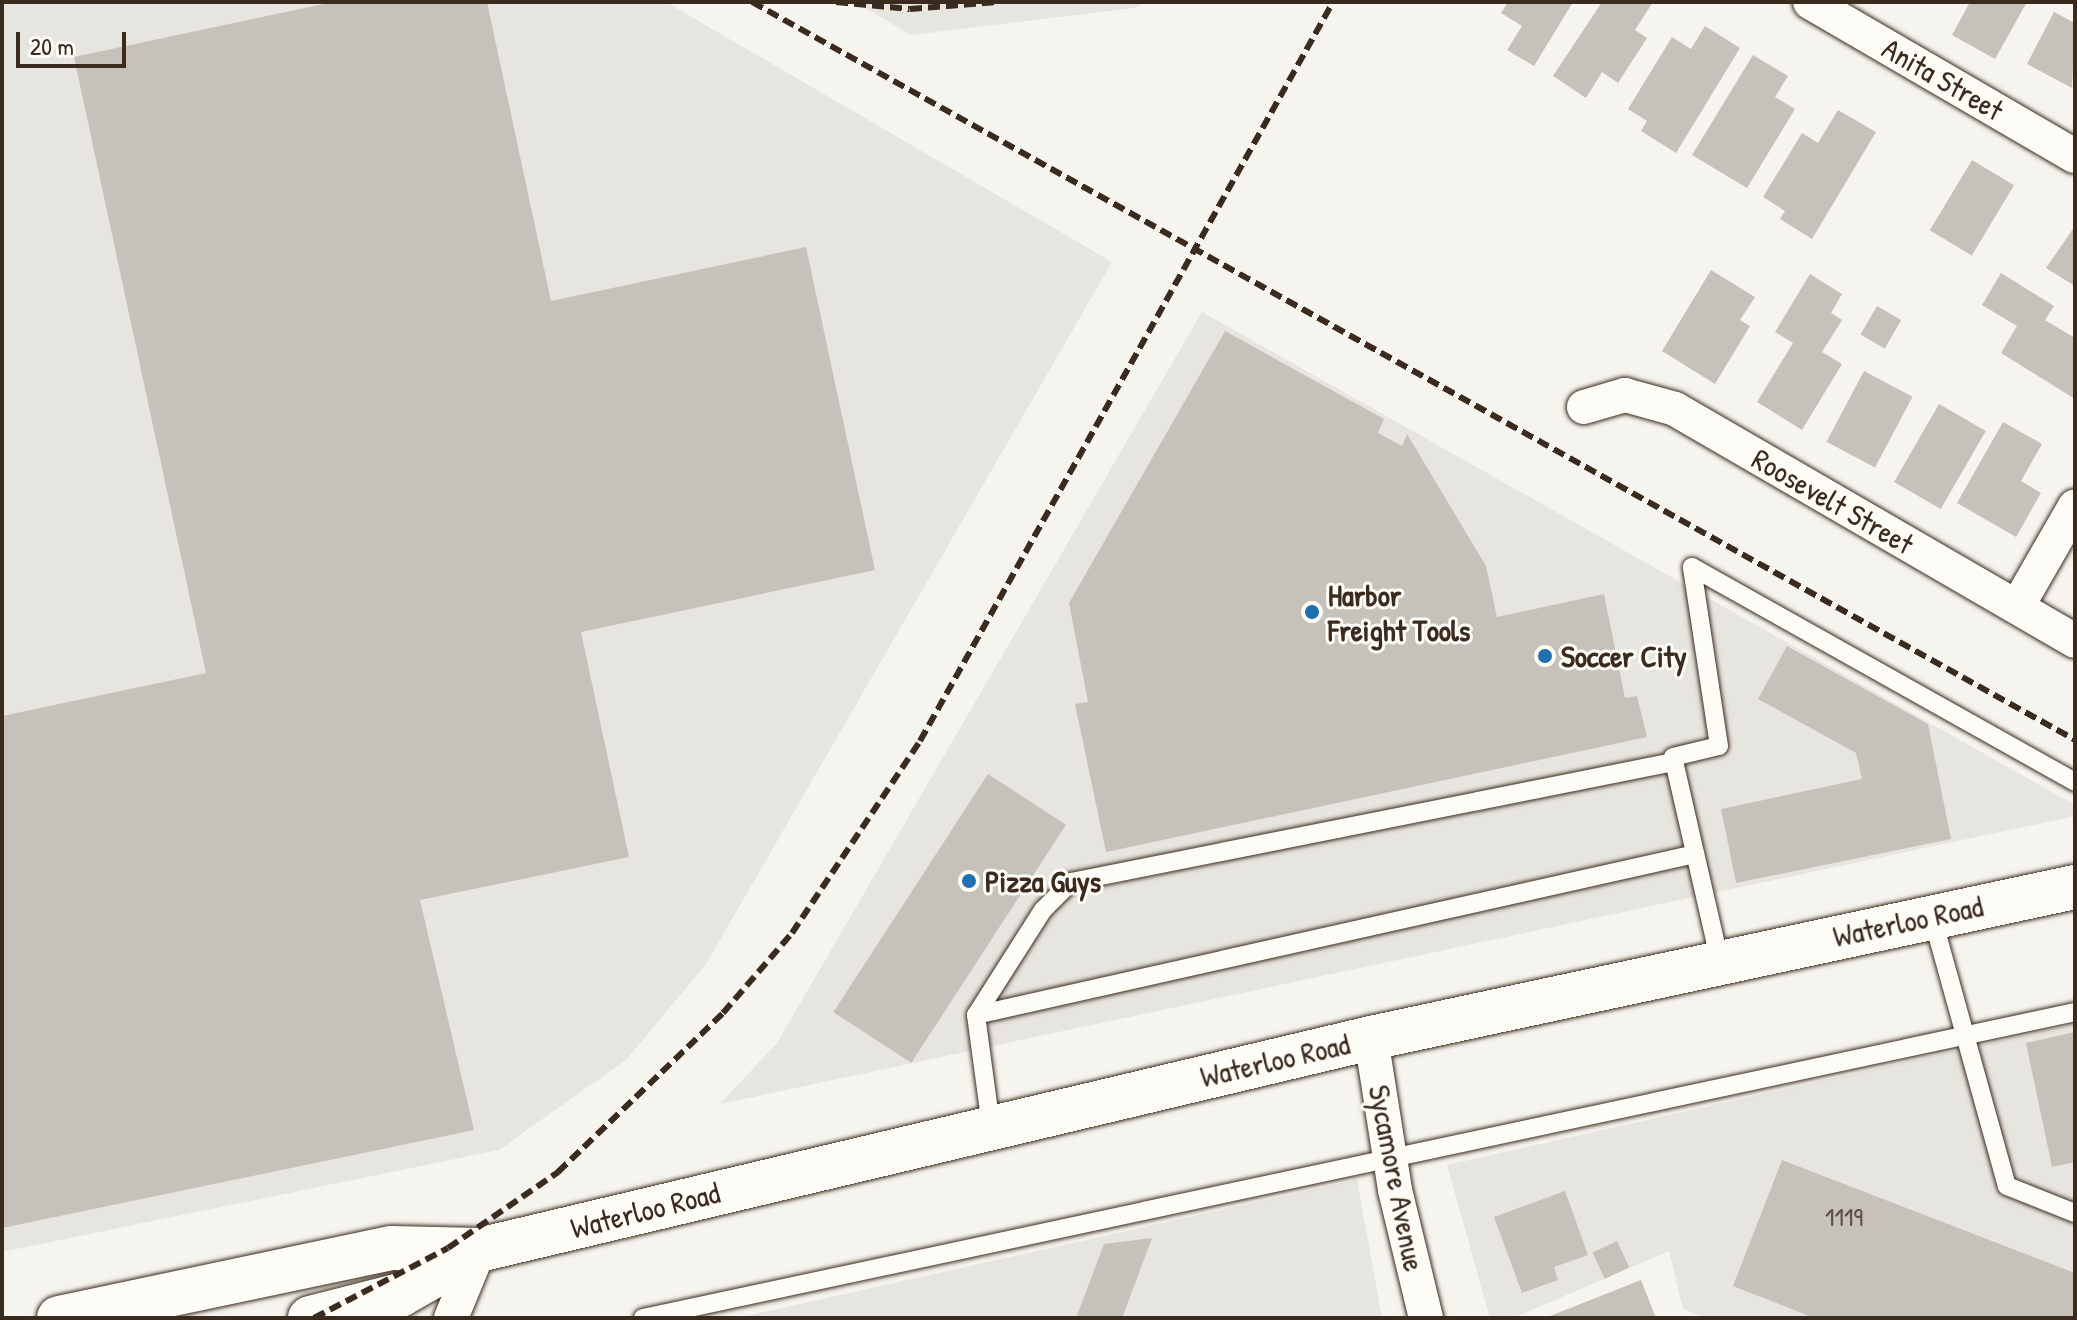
<!DOCTYPE html>
<style>
body{margin:0}
#map{position:relative;width:2077px;height:1320px;overflow:hidden;background:#f5f4ee;font-family:"Patrick Hand",sans-serif}
div>[style]{position:absolute}
.built>*{inset:0;background:#e7e5df}
.building>*{inset:0;background:#c7c1bb;transform-origin:0 0}
.roads{filter:drop-shadow(0 0 2px #3b2a1e) drop-shadow(0 0 2px #3b2a1e)}
.service>*{height:18px;margin:-9px;padding:0 9px;transform-origin:9px;border-radius:9px;background:#fdfcf7}
.minor>*{height:34px;margin:-17px;padding:0 17px;transform-origin:17px;border-radius:17px;background:#fdfcf7}
.secondary>*{height:44px;margin:-22px;padding:0 22px;transform-origin:22px;border-radius:22px;background:#fdfcf7}
.rail>*{height:6px;margin-top:-3px;transform-origin:0;background:repeating-linear-gradient(90deg,#3b2a1e 0 12px,transparent 0 18px)}
.dots>*{width:22px;height:22px;translate:-50% -50%;box-sizing:border-box;border:4px solid #fdfcf7;border-radius:50%}
span{translate:-50% -50%;white-space:nowrap;text-align:center;line-height:1.15;-webkit-text-stroke:6px #fdfcf7;paint-order:stroke}
.number-label{font-size:26px;color:#5e5045}
.number-label span{-webkit-text-stroke-width:0}
.street-label{font-size:30px;color:#3b2a1e}
.poi-label{font-size:30px;color:#3b2a1e;font-weight:700}
.left{translate:0 -50%;text-align:left}
.frame{position:absolute;inset:0;border:4px solid #3b2a1e;pointer-events:none}
.scale{position:absolute;left:16px;top:32px;width:110px;height:36px;box-sizing:border-box;border:4px solid #3b2a1e;border-top:0;padding-left:10px;font-size:24px;line-height:28px;white-space:nowrap;color:#3b2a1e;-webkit-text-stroke:6px #fdfcf7;paint-order:stroke}
</style>
<div id="map">
<div class="built">
<div style="clip-path:polygon(2px 2px,666px 2px,1112px 262px,706px 964px,626px 1060px,499px 1150px,2px 1252px)"></div>
<div style="clip-path:polygon(855px 2px,1145px 2px,1134px 8px,911px 35px)"></div>
<div style="clip-path:polygon(1202px 312px,2075px 805px,2075px 816px,720px 1104px,777px 1043px)"></div>
<div style="clip-path:polygon(2075px 1024px,2075px 1318px,1706px 1318px,1683px 1309px,1669px 1251px,1513px 1318px,1490px 1318px,1447px 1165px)"></div>
<div style="clip-path:polygon(1357px 1180px,1382px 1318px,737px 1318px,1185px 1218px)"></div>
</div>
<div class="building">
<div style="clip-path:polygon(333px 2px,487px 2px,551px 301px,806px 247px,875px 570px,581px 632px,629px 857px,420px 900px,474px 1130px,2px 1228px,2px 716px,206px 673px,74px 57px)"></div>
<div style="clip-path:polygon(1508px 2px,1573px 2px,1534px 66px,1507px 50px,1522px 26px,1501px 13px)"></div>
<div style="clip-path:polygon(1602px 2px,1653px 2px,1635px 30px,1647px 38px,1618px 83px,1602px 72px,1586px 98px,1553px 76px)"></div>
<div style="clip-path:polygon(1970px 2px,2027px 2px,1995px 59px,1952px 35px)"></div>
<div style="clip-path:polygon(2054px 12px,2075px 23px,2072px 88px,2027px 64px)"></div>
<div style="clip-path:polygon(1705px 26px,1740px 48px,1676px 153px,1641px 131px,1647px 121px,1628px 109px,1672px 37px,1691px 49px)"></div>
<div style="clip-path:polygon(1753px 55px,1788px 76px,1775px 97px,1795px 109px,1747px 188px,1692px 155px)"></div>
<div style="clip-path:polygon(1838px 110px,1876px 132px,1812px 239px,1780px 219px,1785px 211px,1763px 197px,1802px 133px,1818px 143px)"></div>
<div style="left:1972px;top:160px;width:49px;height:82px;rotate:31deg"></div>
<div style="clip-path:polygon(2075px 226px,2075px 286px,2046px 268px)"></div>
<div style="clip-path:polygon(1711px 270px,1755px 297px,1740px 320px,1750px 326px,1715px 384px,1662px 351px)"></div>
<div style="clip-path:polygon(2001px 273px,2054px 306px,2045px 320px,2075px 338px,2075px 399px,2001px 353px,2017px 326px,1982px 305px)"></div>
<div style="clip-path:polygon(1810px 274px,1842px 294px,1831px 313px,1842px 320px,1822px 352px,1842px 364px,1802px 430px,1757px 402px,1793px 343px,1775px 332px)"></div>
<div style="left:1877px;top:306px;width:28px;height:33px;rotate:30deg"></div>
<div style="clip-path:polygon(1225px 331px,1384px 419px,1378px 433px,1402px 446px,1407px 434px,1486px 566px,1497px 617px,1604px 594px,1625px 698px,1637px 696px,1647px 737px,1106px 852px,1075px 704px,1088px 702px,1069px 603px)"></div>
<div style="left:1864px;top:371px;width:55px;height:80px;rotate:28deg"></div>
<div style="left:1939px;top:404px;width:54px;height:90px;rotate:30deg"></div>
<div style="clip-path:polygon(2003px 422px,2042px 444px,2021px 481px,2041px 493px,2016px 537px,1957px 503px)"></div>
<div style="clip-path:polygon(1787px 646px,1928px 724px,1951px 839px,1736px 883px,1721px 809px,1862px 779px,1856px 753px,1758px 699px)"></div>
<div style="left:988px;top:774px;width:93px;height:284px;rotate:33deg"></div>
<div style="clip-path:polygon(2075px 1032px,2075px 1162px,2052px 1167px,2026px 1043px)"></div>
<div style="clip-path:polygon(1782px 1160px,2075px 1273px,2075px 1318px,1814px 1318px,1733px 1286px)"></div>
<div style="clip-path:polygon(1565px 1191px,1588px 1255px,1554px 1267px,1558px 1280px,1522px 1293px,1494px 1217px)"></div>
<div style="clip-path:polygon(1152px 1238px,1122px 1318px,1076px 1318px,1104px 1244px)"></div>
<div style="left:1617px;top:1241px;width:29px;height:27px;rotate:65deg"></div>
<div style="clip-path:polygon(1641px 1280px,1656px 1318px,1545px 1318px)"></div>
</div>
<div class="roads">
<div class="service">
<div style="left:1932px;top:916px;width:280px;rotate:74.5deg"></div>
<div style="left:2007px;top:1186px;width:73px;rotate:21.7deg"></div>
<div style="left:1720px;top:962px;width:210px;rotate:-102.9deg"></div>
<div style="left:1673px;top:757px;width:47px;rotate:-13.4deg"></div>
<div style="left:1719px;top:746px;width:181px;rotate:-98.6deg"></div>
<div style="left:1692px;top:567px;width:439px;rotate:29.3deg"></div>
<div style="left:976px;top:1015px;width:125px;rotate:-57.5deg"></div>
<div style="left:1043px;top:910px;width:40px;rotate:-45deg"></div>
<div style="left:1071px;top:882px;width:615px;rotate:-11.26deg"></div>
<div style="left:991px;top:1126px;width:112px;rotate:-97.7deg"></div>
<div style="left:976px;top:1015px;width:737px;rotate:-12.62deg"></div>
<div style="left:643px;top:1318px;width:1464px;rotate:-12.06deg"></div>
</div>
<div class="minor">
<div style="left:1810px;top:2px;width:306px;rotate:30.2deg"></div>
<div style="left:1584px;top:407px;width:43px;rotate:-16.3deg"></div>
<div style="left:1625px;top:395px;width:52px;rotate:15.6deg"></div>
<div style="left:1675px;top:409px;width:462px;rotate:30.1deg"></div>
<div style="left:2017px;top:607px;width:116px;rotate:-60.1deg"></div>
<div style="left:1371px;top:1038px;width:154px;rotate:81deg"></div>
<div style="left:1395px;top:1190px;width:132px;rotate:76.4deg"></div>
<div style="left:451px;top:1318px;width:74px;rotate:-67.6deg"></div>
</div>
<div class="secondary">
<div style="left:59px;top:1318px;width:340px;rotate:-11.9deg"></div>
<div style="left:392px;top:1248px;width:87px;rotate:1.3deg"></div>
<div style="left:310px;top:1318px;width:93px;rotate:-14.3deg"></div>
<div style="left:400px;top:1295px;width:91px;rotate:-29.7deg"></div>
<div style="left:479px;top:1250px;width:917px;rotate:-13.37deg"></div>
<div style="left:1371px;top:1038px;width:720px;rotate:-12.11deg"></div>
</div>
</div>
<div class="rail">
<div style="left:752px;top:2px;width:1515px;rotate:29.15deg"></div>
<div style="left:836px;top:2px;width:74px;rotate:5.4deg"></div>
<div style="left:910px;top:9px;width:87px;rotate:-4.6deg"></div>
<div style="left:314px;top:1318px;width:151px;rotate:-27.6deg"></div>
<div style="left:448px;top:1248px;width:134px;rotate:-34.6deg"></div>
<div style="left:558px;top:1172px;width:229px;rotate:-43.9deg"></div>
<div style="left:723px;top:1013px;width:106px;rotate:-49.2deg"></div>
<div style="left:792px;top:933px;width:231px;rotate:-56.3deg"></div>
<div style="left:920px;top:741px;width:847px;rotate:-60.8deg"></div>
</div>
<div class="dots">
<div style="left:1312px;top:612px;background:#1f6fb2"></div>
<div style="left:1545px;top:656px;background:#1f6fb2"></div>
<div style="left:969px;top:881px;background:#1f6fb2"></div>
</div>
<div class="number-label">
<span style="left:1844px;top:1217px">1119</span>
</div>
<div class="street-label">
<span style="left:1943px;top:79px;rotate:30deg">Anita Street</span>
<span style="left:1833px;top:501px;rotate:30deg">Roosevelt Street</span>
<span style="left:1908px;top:921px;rotate:-12deg">Waterloo Road</span>
<span style="left:1275px;top:1060px;rotate:-13deg">Waterloo Road</span>
<span style="left:1397px;top:1178px;rotate:79deg">Sycamore Avenue</span>
<span style="left:645px;top:1210px;rotate:-14deg">Waterloo Road</span>
</div>
<div class="poi-label">
<span class="left" style="left:1328px;top:612px">Harbor<br>Freight Tools</span>
<span class="left" style="left:1561px;top:656px">Soccer City</span>
<span class="left" style="left:985px;top:881px">Pizza Guys</span>
</div>
<div class="frame"></div>
<div class="scale">20 m</div>
</div>
